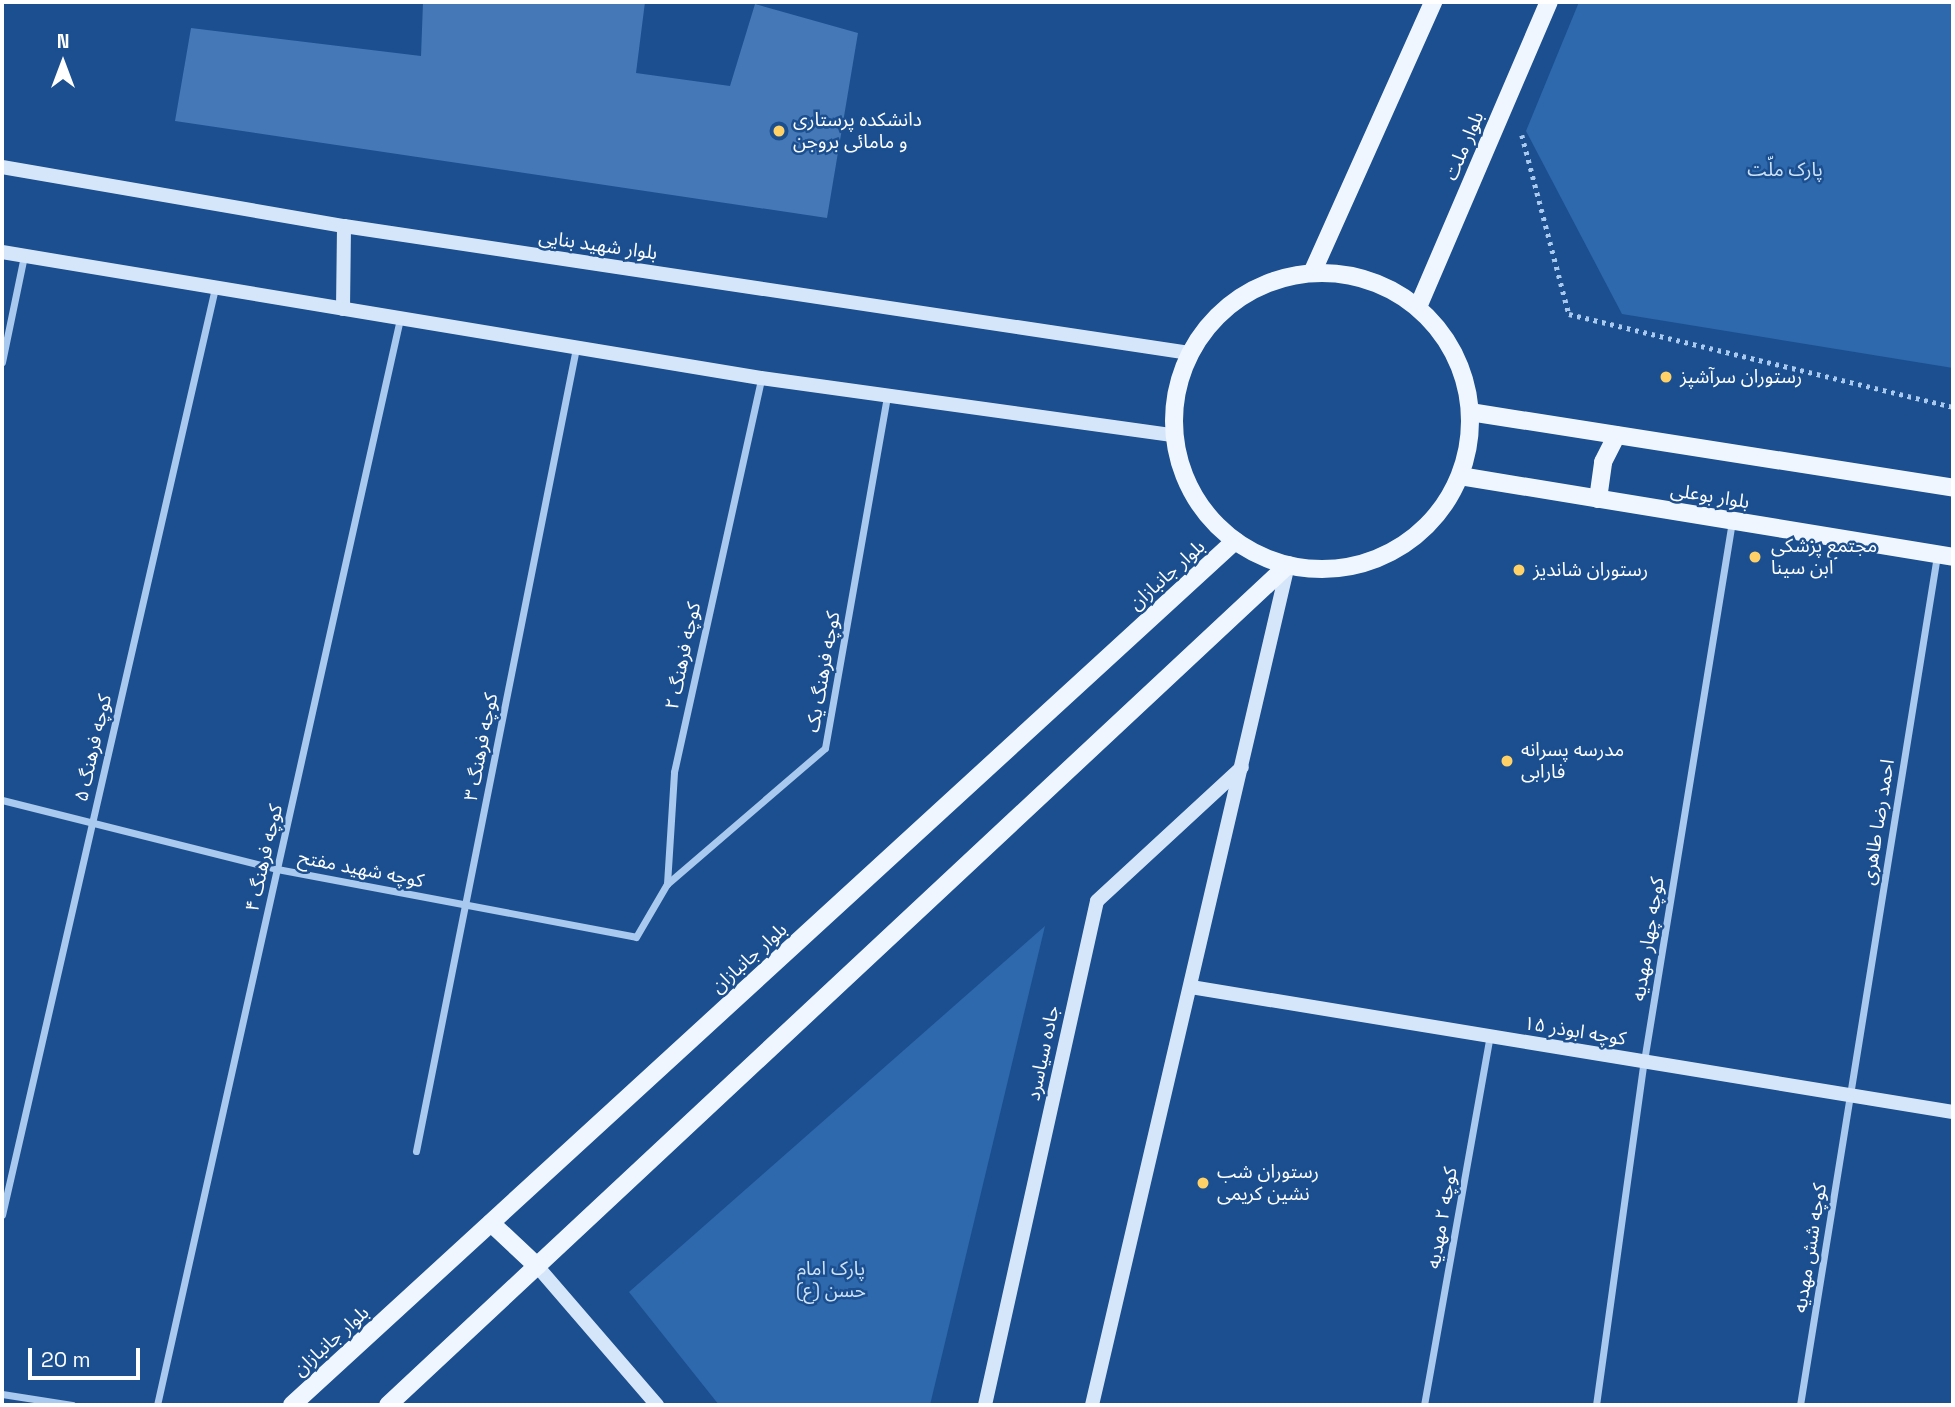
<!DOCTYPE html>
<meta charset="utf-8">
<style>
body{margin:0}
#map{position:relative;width:1955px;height:1407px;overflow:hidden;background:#1b4f8f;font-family:"Space Grotesk","Noto Sans Arabic",sans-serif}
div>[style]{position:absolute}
.green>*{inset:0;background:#2e69ad}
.building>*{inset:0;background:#4478b7}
.path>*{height:4.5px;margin-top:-2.25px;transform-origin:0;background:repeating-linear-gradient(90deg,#a9c9ee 0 3.5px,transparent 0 8.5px)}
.street>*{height:7px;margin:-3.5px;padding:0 3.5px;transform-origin:3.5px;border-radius:3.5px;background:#a9c9ee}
.secondary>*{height:14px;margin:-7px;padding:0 7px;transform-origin:7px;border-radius:7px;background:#d6e6fa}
.primary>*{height:18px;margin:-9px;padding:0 9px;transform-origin:9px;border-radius:9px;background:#f0f6ff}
.primary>.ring{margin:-9px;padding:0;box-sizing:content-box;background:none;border:18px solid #f0f6ff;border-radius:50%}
.dots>*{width:19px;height:19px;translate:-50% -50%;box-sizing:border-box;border:4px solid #1b4f8f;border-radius:50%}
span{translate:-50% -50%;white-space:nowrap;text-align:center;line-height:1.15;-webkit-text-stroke:5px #1b4f8f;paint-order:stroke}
.poi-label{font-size:19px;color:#fff}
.left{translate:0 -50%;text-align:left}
.street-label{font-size:19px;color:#fff}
.park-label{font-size:19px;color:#cfe3fa}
.frame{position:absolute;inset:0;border:4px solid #fff;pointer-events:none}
.north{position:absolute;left:28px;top:28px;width:70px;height:70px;-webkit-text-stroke:5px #1b4f8f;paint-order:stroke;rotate:0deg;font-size:19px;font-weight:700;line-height:28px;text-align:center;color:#fff}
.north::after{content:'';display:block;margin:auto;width:24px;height:32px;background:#fff;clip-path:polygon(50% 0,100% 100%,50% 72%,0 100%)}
.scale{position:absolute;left:28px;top:1348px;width:112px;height:32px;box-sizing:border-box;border:4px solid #fff;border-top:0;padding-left:9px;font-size:21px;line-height:24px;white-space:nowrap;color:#fff;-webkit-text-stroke:5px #1b4f8f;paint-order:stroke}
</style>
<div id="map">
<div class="green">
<div style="clip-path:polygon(1579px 2px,1953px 2px,1953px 368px,1622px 314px,1526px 131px)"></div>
<div style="clip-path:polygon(1045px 926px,930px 1405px,719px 1405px,629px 1292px)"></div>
</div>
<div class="building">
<div style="clip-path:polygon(423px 2px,645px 2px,636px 73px,730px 86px,755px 4px,858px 33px,827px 218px,175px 121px,191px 28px,421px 56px)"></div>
</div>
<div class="path">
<div style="left:1522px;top:135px;width:185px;rotate:75.3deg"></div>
<div style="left:1569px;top:314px;width:395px;rotate:13.6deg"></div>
</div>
<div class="street">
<div style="left:2px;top:362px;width:108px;rotate:-78.3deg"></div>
<div style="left:2px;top:800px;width:284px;rotate:14.1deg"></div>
<div style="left:277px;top:869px;width:365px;rotate:10.7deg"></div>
<div style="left:636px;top:937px;width:61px;rotate:-59.7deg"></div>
<div style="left:667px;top:884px;width:112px;rotate:-86.4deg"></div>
<div style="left:674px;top:772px;width:403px;rotate:-77.5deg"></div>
<div style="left:667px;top:884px;width:208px;rotate:-40.7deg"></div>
<div style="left:825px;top:748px;width:357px;rotate:-80deg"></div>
<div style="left:416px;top:1151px;width:819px;rotate:-78.73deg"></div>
<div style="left:2px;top:1215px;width:951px;rotate:-77.06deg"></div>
<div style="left:2px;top:1394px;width:71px;rotate:8.9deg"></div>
<div style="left:157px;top:1405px;width:1113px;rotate:-77.39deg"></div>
<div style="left:1424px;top:1405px;width:375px;rotate:-79.9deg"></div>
<div style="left:1596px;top:1405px;width:347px;rotate:-82.1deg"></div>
<div style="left:1644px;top:1061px;width:547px;rotate:-80.74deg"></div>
<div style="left:1800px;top:1405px;width:861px;rotate:-80.84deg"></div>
</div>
<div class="secondary">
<div style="left:2px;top:167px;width:347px;rotate:9.8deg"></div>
<div style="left:344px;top:226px;width:855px;rotate:8.54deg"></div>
<div style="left:2px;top:252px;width:769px;rotate:9.43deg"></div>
<div style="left:761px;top:378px;width:417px;rotate:7.9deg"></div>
<div style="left:343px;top:309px;width:83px;rotate:-89.3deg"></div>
<div style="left:1191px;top:987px;width:772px;rotate:9.32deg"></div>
<div style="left:537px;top:1266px;width:184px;rotate:49.2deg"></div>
<div style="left:985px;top:1405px;width:516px;rotate:-77.47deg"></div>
<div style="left:1097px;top:901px;width:197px;rotate:-42.7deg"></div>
<div style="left:1092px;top:1405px;width:863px;rotate:-76.87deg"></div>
</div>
<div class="primary">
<div style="left:1312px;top:273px;width:297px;rotate:-65.9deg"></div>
<div class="ring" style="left:1174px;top:273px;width:278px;height:278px"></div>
<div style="left:1418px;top:307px;width:332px;rotate:-66.8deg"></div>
<div style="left:1470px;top:412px;width:489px;rotate:8.9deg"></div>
<div style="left:1460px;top:476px;width:500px;rotate:9.3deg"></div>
<div style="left:1598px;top:499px;width:37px;rotate:-82deg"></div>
<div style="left:1603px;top:462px;width:30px;rotate:-63deg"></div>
<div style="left:491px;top:1223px;width:63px;rotate:43.1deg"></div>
<div style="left:292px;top:1405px;width:1279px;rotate:-42.5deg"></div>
<div style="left:388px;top:1405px;width:1231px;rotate:-43.03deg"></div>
</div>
<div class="dots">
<div style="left:779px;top:131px;background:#ffd166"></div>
<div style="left:1666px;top:377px;background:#ffd166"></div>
<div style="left:1755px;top:557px;background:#ffd166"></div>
<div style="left:1519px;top:570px;background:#ffd166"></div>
<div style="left:1507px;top:761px;background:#ffd166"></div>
<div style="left:1203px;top:1183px;background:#ffd166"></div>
</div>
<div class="poi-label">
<span class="left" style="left:793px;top:131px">دانشکده پرستاری<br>و مامائی بروجن</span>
<span class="left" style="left:1680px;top:377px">رستوران سرآشپز</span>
<span class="left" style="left:1771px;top:557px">مجتمع پزشکی<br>ابن سینا</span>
<span class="left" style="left:1533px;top:570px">رستوران شاندیز</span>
<span class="left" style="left:1521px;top:761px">مدرسه پسرانه<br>فارابی</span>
<span class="left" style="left:1217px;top:1183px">رستوران شب<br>نشین کریمی</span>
</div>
<div class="street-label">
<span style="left:1464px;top:146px;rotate:-67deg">بلوار ملت</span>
<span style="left:598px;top:245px;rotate:8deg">بلوار شهید بنایی</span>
<span style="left:1710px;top:496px;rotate:9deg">بلوار بوعلی</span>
<span style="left:1167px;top:575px;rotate:-42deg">بلوار جانبازان</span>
<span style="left:683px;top:656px;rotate:-78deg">کوچه فرهنگ ۲</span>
<span style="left:823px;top:672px;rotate:-80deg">کوچه فرهنگ یک</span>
<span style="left:481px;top:747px;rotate:-79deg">کوچه فرهنگ ۳</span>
<span style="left:93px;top:748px;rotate:-77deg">کوچه فرهنگ ۵</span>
<span style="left:1878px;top:822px;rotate:-81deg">احمد رضا طاهری</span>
<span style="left:264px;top:858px;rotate:-77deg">کوچه فرهنگ ۴</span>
<span style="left:361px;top:869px;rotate:11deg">کوچه شهید مفتح</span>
<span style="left:1648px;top:939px;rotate:-81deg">کوچه چهار مهدیه</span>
<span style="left:749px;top:958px;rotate:-42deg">بلوار جانبازان</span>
<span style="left:1575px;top:1031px;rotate:9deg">کوچه ابوذر ۱۵</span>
<span style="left:1043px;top:1053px;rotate:-78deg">جاده سیاسرد</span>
<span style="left:1442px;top:1218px;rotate:-80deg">کوچه ۲ مهدیه</span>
<span style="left:1810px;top:1248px;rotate:-81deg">کوچه شش مهدیه</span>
<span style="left:331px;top:1341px;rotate:-42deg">بلوار جانبازان</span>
</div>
<div class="park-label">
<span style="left:1785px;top:170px">پارک ملّت</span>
<span style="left:831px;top:1280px">پارک امام<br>حسن (ع)</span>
</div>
<div class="frame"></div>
<div class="north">N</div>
<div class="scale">20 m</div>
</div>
